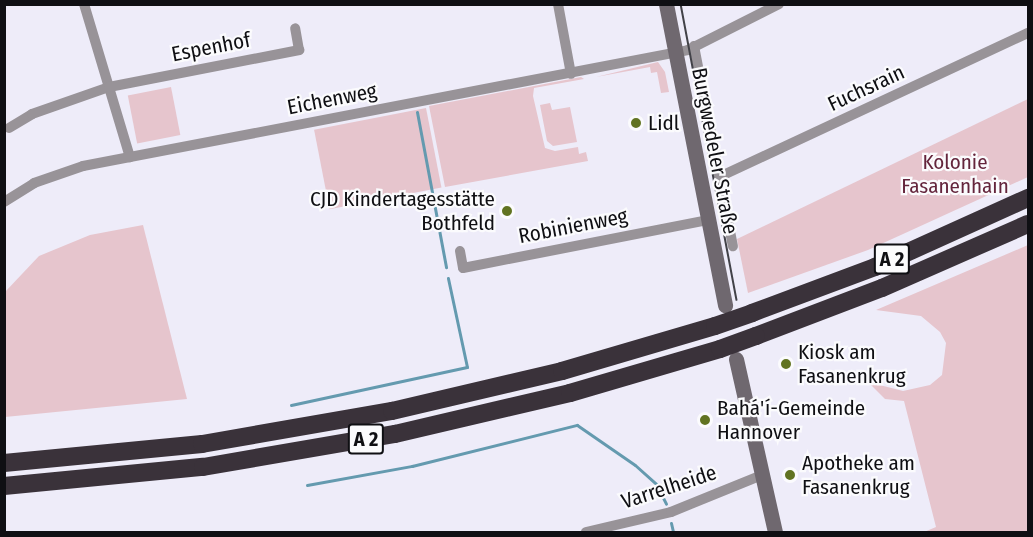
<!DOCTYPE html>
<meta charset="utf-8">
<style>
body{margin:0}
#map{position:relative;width:1033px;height:537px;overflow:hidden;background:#eeecf9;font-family:"Fira Sans Condensed",sans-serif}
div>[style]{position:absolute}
.green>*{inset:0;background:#e6c5cd;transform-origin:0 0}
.stream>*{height:3px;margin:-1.5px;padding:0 1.5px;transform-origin:1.5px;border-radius:1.5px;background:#649aaf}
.street>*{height:10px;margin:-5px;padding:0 5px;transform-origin:5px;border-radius:5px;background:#989398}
.secondary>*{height:15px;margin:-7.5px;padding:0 7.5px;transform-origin:7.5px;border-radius:7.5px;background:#6f686f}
.highway>*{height:18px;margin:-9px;padding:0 9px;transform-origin:9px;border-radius:9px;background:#3a323a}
.tram>*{height:1.5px;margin:-0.75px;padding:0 0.75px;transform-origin:0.75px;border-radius:0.75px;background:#424248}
.highway-bridge>*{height:18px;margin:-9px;padding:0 9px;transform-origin:9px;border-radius:9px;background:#3a323a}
.dots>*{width:16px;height:16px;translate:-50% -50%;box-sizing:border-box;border:3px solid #fbfbfd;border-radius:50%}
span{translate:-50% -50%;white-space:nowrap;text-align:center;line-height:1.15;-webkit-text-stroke:4.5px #fbfbfd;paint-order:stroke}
.shield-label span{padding:2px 4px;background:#fbfbfd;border:2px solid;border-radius:4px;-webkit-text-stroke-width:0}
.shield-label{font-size:20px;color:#0f0f13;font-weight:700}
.street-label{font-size:21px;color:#0f0f13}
.poi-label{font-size:21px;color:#0f0f13}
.left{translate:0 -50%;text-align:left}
.right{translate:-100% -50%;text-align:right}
.park-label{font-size:21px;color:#64253c}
.frame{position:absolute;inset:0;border:6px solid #0f0f13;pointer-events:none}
</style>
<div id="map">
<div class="green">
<div style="clip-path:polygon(658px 62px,665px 72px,669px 92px,661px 93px,657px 72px,651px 73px,650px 67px,596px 77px)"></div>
<div style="clip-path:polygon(581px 77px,584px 79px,534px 88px,533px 96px,545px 148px,555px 151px,578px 147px,579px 154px,586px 152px,588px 161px,445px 187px,429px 106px)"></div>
<div style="left:171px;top:87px;width:49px;height:44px;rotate:79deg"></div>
<div style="clip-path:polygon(1028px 99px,1028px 177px,868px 250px,748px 293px,737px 239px)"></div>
<div style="clip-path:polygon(550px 103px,552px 110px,570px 107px,577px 142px,553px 146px,547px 141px,540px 105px)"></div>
<div style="left:426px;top:108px;width:81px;height:114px;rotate:79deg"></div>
<div style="clip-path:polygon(143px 225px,187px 399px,5px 417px,5px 292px,39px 256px,90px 235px)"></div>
<div style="clip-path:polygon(1028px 245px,1028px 532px,924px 532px,936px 527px,904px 401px,885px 399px,868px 382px,903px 391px,930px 385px,942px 375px,946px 343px,940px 332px,921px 316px,876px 310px)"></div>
</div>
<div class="stream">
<div style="left:417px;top:112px;width:158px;rotate:79.4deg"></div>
<div style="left:291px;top:405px;width:180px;rotate:-12.2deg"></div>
<div style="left:467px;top:367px;width:91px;rotate:-102.1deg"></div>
<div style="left:307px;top:485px;width:107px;rotate:-10.3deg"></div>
<div style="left:412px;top:466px;width:170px;rotate:-14deg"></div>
<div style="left:577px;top:425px;width:70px;rotate:34.6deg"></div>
<div style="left:635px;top:465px;width:28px;rotate:42deg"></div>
<div style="left:656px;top:484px;width:22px;rotate:63deg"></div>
<div style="left:671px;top:523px;width:9px;rotate:77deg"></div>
</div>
<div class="street">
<div style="left:84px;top:4px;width:160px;rotate:73.3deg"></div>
<div style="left:558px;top:4px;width:71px;rotate:79.5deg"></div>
<div style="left:694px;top:46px;width:204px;rotate:79deg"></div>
<div style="left:9px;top:128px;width:27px;rotate:-31deg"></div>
<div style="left:32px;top:114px;width:82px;rotate:-19.3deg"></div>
<div style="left:109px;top:87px;width:194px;rotate:-11deg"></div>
<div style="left:299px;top:50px;width:22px;rotate:-100deg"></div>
<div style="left:719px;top:177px;width:341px;rotate:-25deg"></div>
<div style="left:4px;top:202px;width:36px;rotate:-32deg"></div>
<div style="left:34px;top:183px;width:52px;rotate:-19.1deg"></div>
<div style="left:83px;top:166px;width:616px;rotate:-10.85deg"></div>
<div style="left:688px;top:50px;width:102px;rotate:-26.8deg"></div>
<div style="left:460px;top:251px;width:17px;rotate:80deg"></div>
<div style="left:463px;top:268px;width:249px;rotate:-11.1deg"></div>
<div style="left:586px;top:532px;width:87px;rotate:-13.2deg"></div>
<div style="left:671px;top:512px;width:98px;rotate:-22.1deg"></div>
</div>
<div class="secondary">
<div style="left:666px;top:4px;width:307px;rotate:78.9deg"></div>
<div style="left:736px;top:359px;width:177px;rotate:77.3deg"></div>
</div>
<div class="highway">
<div style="left:752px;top:313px;width:131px;rotate:-20.5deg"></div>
<div style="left:875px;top:267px;width:168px;rotate:-24.3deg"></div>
<div style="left:756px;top:336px;width:135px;rotate:-20.9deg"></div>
<div style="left:882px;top:288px;width:159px;rotate:-23.7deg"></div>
<div style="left:4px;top:463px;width:199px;rotate:-5.5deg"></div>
<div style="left:202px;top:444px;width:193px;rotate:-9.9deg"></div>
<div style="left:392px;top:411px;width:175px;rotate:-13.2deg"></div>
<div style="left:562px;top:371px;width:159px;rotate:-16.4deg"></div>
<div style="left:4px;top:486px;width:200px;rotate:-5.5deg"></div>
<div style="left:203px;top:467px;width:195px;rotate:-9.8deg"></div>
<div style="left:395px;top:434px;width:180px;rotate:-13.2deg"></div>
<div style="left:570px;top:393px;width:156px;rotate:-16.3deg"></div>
</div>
<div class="tram">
<div style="left:681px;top:4px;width:301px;rotate:79.3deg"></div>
</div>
<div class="highway-bridge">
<div style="left:715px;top:326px;width:39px;rotate:-19deg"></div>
<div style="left:720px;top:349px;width:38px;rotate:-20deg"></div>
</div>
<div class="dots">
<div style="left:636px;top:123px;background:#617321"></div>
<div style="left:507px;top:211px;background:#617321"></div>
<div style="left:786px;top:364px;background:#617321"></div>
<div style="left:705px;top:420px;background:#617321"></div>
<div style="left:790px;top:475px;background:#617321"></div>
</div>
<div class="shield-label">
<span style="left:892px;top:259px">A 2</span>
<span style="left:366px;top:439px">A 2</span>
</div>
<div class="street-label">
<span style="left:211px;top:47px;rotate:-11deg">Espenhof</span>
<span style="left:866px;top:88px;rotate:-25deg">Fuchsrain</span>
<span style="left:332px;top:99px;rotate:-11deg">Eichenweg</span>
<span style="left:715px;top:151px;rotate:79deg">Burgwedeler Straße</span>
<span style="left:573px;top:226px;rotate:-11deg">Robinienweg</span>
<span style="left:669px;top:487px;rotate:-18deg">Varrelheide</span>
</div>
<div class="poi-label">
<span class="left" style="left:648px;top:123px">Lidl</span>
<span class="right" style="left:495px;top:211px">CJD Kindertagesstätte<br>Bothfeld</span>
<span class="left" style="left:798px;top:364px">Kiosk am<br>Fasanenkrug</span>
<span class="left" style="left:717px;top:420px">Bahá'í-Gemeinde<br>Hannover</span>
<span class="left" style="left:802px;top:475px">Apotheke am<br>Fasanenkrug</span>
</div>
<div class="park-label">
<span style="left:955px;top:174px">Kolonie<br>Fasanenhain</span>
</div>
<div class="frame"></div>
</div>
